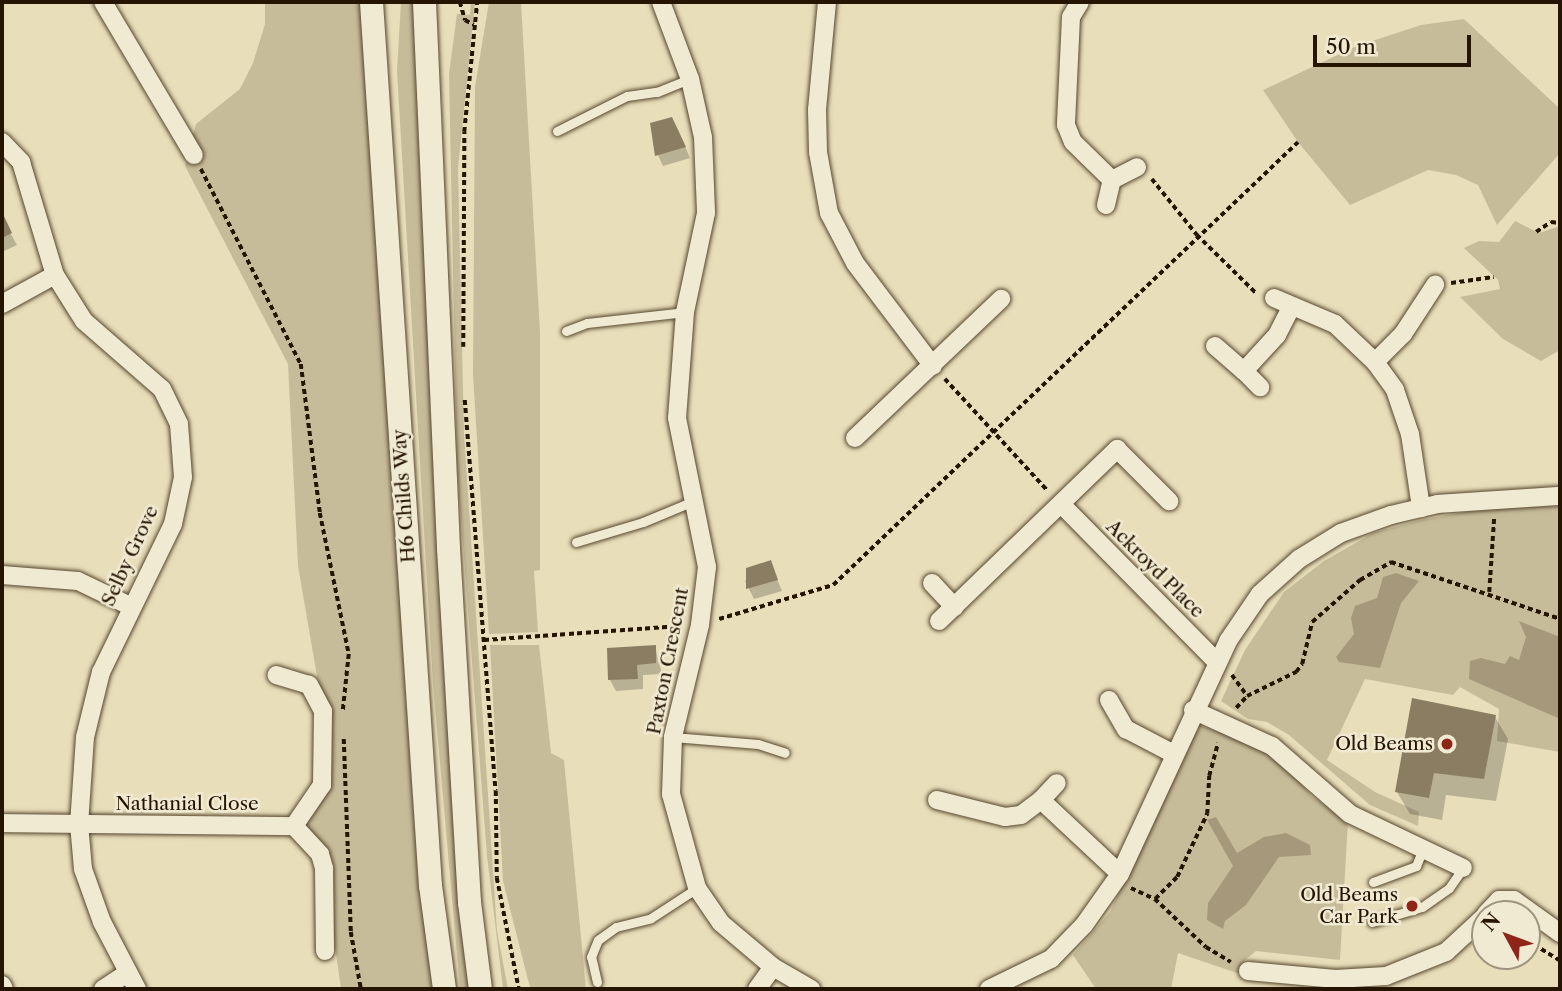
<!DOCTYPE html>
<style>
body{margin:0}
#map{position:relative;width:1562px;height:991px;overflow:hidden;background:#e8deba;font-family:"Libre Caslon Text",serif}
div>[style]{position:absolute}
.green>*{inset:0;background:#c7bc9a}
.water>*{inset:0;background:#a6997b}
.shadow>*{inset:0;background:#0003}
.building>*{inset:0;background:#8a7d61}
.path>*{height:3.5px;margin-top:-1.75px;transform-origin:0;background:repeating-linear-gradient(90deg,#251400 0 5px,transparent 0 8.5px)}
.roads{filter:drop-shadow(0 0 2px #56462e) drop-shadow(0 0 2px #56462e)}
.service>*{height:9px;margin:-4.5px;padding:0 4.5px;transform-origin:4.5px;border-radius:4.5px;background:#f0ead2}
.minor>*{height:18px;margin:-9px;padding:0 9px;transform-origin:9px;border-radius:9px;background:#f0ead2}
.tertiary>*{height:23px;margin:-11.5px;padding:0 11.5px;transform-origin:11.5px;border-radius:11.5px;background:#f0ead2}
.dots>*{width:19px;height:19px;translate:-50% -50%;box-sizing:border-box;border:4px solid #f0ead2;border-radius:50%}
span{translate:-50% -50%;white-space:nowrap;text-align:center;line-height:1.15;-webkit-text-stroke:5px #f0ead2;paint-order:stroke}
.street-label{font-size:19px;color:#251400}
.poi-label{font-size:19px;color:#251400}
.right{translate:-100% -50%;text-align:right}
.frame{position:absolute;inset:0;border:4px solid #251400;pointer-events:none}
.north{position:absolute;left:1471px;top:900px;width:70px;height:70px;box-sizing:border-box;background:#f0ead2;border:2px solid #9f947e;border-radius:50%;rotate:311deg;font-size:19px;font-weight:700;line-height:28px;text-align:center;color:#251400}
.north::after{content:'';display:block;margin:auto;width:24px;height:32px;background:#8f2418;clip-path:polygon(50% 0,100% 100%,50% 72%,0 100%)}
.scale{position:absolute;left:1313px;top:35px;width:158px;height:32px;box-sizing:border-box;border:4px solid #251400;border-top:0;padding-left:9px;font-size:21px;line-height:24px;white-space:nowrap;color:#251400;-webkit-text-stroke:5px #f0ead2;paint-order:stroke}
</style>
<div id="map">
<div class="green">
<div style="clip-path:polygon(265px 2px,371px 2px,440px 989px,341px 989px,324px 868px,294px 826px,322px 785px,323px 711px,298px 566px,288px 364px,185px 166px,196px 124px,240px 89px,253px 63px,265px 24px)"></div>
<div style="clip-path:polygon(401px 2px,421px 2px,430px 398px,441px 616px,472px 989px,460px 989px,433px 684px,397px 71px)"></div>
<div style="clip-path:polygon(471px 2px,475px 2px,458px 168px,464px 433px,497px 931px,508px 989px,503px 989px,487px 856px,457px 466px,449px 74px,457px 14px,470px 15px)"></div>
<div style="clip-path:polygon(489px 2px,521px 2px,540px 332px,540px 570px,534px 571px,538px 632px,489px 634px,473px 374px,475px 87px)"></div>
<div style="clip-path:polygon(1464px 19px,1560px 109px,1560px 153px,1497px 225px,1478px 185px,1456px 175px,1428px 170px,1350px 205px,1298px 142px,1263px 90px,1357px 46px,1421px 25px)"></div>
<div style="clip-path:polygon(1515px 221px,1539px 233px,1560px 226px,1560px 350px,1541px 361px,1503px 339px,1460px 297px,1500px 289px,1498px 280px,1464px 248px,1479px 241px,1499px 242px)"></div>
<div style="clip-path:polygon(1560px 506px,1560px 752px,1497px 741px,1499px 709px,1460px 687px,1453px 695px,1365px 679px,1327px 760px,1375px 792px,1419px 812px,1418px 826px,1370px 805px,1289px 735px,1267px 722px,1248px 719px,1221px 701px,1245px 650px,1284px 592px,1324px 561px,1373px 533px,1421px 520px,1482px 509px)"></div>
<div style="clip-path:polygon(490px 645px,539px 645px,551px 753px,564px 760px,586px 989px,531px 989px,528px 980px,503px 881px)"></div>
<div style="clip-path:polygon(1198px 725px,1258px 745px,1288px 767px,1311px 796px,1348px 821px,1340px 960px,1256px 951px,1244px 961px,1243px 975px,1178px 953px,1171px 989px,1096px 989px,1073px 955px,1110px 912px)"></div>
</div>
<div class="water">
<div style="clip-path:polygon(1396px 573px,1419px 581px,1401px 603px,1380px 668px,1339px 662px,1336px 657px,1354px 634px,1351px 618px,1355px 606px,1377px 598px,1383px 577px)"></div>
<div style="clip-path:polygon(1519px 621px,1560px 637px,1560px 719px,1469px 679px,1470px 661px,1481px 658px,1505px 664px,1510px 656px,1519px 660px,1526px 637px)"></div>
<div style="clip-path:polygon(1216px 817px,1237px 853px,1264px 837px,1286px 833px,1310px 845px,1311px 855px,1279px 857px,1246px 905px,1225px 921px,1223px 929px,1207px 920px,1208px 903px,1233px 866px,1207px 820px)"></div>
</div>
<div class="shadow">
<div style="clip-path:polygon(678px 130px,690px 158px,663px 166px,653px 144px)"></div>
<div style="clip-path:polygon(2px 218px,17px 245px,2px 252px)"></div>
<div style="clip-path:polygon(770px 562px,782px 591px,754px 599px,745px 581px)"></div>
<div style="clip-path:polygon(655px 647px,662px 674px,643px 675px,643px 689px,616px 691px,610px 680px)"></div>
<div style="clip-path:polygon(1495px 717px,1508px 739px,1496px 801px,1446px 795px,1442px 820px,1410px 814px,1397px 792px)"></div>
</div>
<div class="building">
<div style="clip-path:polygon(672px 117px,686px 147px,655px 156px,650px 123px)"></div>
<div style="clip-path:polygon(2px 212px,12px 233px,2px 238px)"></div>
<div style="clip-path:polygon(771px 560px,778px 580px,746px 589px,746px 568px)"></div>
<div style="clip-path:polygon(656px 645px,656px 663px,637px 665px,638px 679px,608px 680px,607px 648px)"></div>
<div style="clip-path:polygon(1412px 698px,1496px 715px,1484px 779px,1434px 773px,1429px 798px,1395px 792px)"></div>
</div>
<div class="path">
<div style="left:460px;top:2px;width:19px;rotate:74deg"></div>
<div style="left:465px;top:20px;width:10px;rotate:29deg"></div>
<div style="left:201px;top:169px;width:219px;rotate:62.9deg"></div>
<div style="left:301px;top:364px;width:150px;rotate:82.7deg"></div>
<div style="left:320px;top:513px;width:144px;rotate:78.4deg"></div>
<div style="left:349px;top:654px;width:57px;rotate:96deg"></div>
<div style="left:1152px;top:179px;width:72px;rotate:51.2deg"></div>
<div style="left:1197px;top:235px;width:84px;rotate:44.5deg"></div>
<div style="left:1536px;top:232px;width:18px;rotate:-34deg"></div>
<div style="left:1551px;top:222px;width:9px;rotate:6deg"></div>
<div style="left:1451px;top:283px;width:43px;rotate:-7.9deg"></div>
<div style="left:463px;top:347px;width:215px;rotate:-89.7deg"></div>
<div style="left:464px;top:132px;width:131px;rotate:-84.3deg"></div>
<div style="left:945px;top:379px;width:151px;rotate:47.4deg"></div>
<div style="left:465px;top:400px;width:392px;rotate:85.5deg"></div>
<div style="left:496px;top:791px;width:87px;rotate:89.3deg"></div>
<div style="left:497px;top:878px;width:113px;rotate:78.8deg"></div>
<div style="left:1489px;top:592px;width:75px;rotate:-86.2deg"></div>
<div style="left:719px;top:619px;width:119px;rotate:-16.6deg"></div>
<div style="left:833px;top:585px;width:642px;rotate:-43.61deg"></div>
<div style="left:484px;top:640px;width:197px;rotate:-4.1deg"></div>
<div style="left:1232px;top:675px;width:26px;rotate:54deg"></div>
<div style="left:1236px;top:708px;width:16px;rotate:-47deg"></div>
<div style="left:1247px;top:696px;width:55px;rotate:-26.1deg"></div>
<div style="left:1296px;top:672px;width:10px;rotate:-53deg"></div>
<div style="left:1302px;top:664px;width:43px;rotate:-76.6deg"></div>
<div style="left:1312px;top:622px;width:64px;rotate:-41.2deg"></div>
<div style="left:1360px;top:580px;width:36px;rotate:-30deg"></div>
<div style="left:1391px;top:562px;width:178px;rotate:18.6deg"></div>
<div style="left:344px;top:739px;width:193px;rotate:87.9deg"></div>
<div style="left:351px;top:932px;width:58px;rotate:80deg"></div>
<div style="left:1131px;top:888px;width:26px;rotate:25deg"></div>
<div style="left:1155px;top:899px;width:31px;rotate:-45deg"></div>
<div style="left:1177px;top:877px;width:70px;rotate:-64.5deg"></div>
<div style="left:1207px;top:814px;width:38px;rotate:-87deg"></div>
<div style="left:1209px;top:776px;width:34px;rotate:-75deg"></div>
<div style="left:1155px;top:899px;width:70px;rotate:43.3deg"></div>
<div style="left:1206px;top:947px;width:29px;rotate:31deg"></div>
<div style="left:1527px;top:940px;width:39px;rotate:32deg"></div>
</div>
<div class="roads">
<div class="service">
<div style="left:557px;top:131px;width:78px;rotate:-26.6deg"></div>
<div style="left:627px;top:96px;width:30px;rotate:-8deg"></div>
<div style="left:657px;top:92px;width:35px;rotate:-22deg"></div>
<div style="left:566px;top:331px;width:22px;rotate:-21deg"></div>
<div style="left:587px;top:323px;width:99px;rotate:-6.4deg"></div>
<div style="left:576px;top:542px;width:70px;rotate:-16.6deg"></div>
<div style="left:643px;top:522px;width:57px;rotate:-22.5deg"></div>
<div style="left:673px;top:737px;width:85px;rotate:4.7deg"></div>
<div style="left:758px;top:744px;width:28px;rotate:18deg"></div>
<div style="left:1373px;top:882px;width:46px;rotate:-20.4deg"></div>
<div style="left:1416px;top:866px;width:18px;rotate:-68deg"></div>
<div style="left:1372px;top:922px;width:52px;rotate:-16.7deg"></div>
<div style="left:1422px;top:907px;width:33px;rotate:-35deg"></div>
<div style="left:1449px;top:888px;width:24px;rotate:-55deg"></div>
<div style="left:597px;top:982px;width:26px;rotate:-103deg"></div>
<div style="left:591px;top:957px;width:18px;rotate:-68deg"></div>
<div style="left:598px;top:940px;width:22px;rotate:-36deg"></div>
<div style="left:616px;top:927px;width:36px;rotate:-14deg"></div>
<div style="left:651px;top:918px;width:55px;rotate:-33.1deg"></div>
</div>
<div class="minor">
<div style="left:103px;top:2px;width:178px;rotate:59.3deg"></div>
<div style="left:661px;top:2px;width:82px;rotate:69.4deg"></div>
<div style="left:690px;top:79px;width:59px;rotate:77.4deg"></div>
<div style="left:703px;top:137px;width:76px;rotate:87.7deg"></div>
<div style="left:706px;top:213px;width:101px;rotate:102deg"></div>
<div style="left:685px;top:312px;width:106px;rotate:94.3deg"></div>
<div style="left:677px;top:418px;width:152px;rotate:78.6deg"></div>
<div style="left:707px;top:567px;width:58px;rotate:96.9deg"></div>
<div style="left:700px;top:625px;width:115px;rotate:103.6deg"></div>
<div style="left:673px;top:737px;width:57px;rotate:92deg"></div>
<div style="left:671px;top:794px;width:98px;rotate:74.5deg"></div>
<div style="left:697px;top:888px;width:42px;rotate:55.6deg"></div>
<div style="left:721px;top:923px;width:68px;rotate:40.2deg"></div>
<div style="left:773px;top:967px;width:44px;rotate:30.1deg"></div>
<div style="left:827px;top:2px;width:108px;rotate:95.3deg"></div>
<div style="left:817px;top:110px;width:42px;rotate:88.6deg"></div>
<div style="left:818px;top:152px;width:62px;rotate:79.8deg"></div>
<div style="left:829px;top:213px;width:56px;rotate:62.5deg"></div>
<div style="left:855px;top:263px;width:129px;rotate:52.9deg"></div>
<div style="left:1080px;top:2px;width:17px;rotate:121deg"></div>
<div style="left:1071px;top:17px;width:108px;rotate:92.7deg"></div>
<div style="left:1066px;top:125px;width:18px;rotate:68deg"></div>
<div style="left:1073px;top:142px;width:54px;rotate:44.3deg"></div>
<div style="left:1112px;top:180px;width:28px;rotate:-27deg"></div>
<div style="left:2px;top:142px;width:28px;rotate:46deg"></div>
<div style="left:21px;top:162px;width:118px;rotate:73.3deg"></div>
<div style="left:55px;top:275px;width:54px;rotate:57.8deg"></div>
<div style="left:84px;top:321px;width:103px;rotate:41.1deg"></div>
<div style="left:162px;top:389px;width:39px;rotate:64deg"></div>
<div style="left:179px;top:424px;width:53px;rotate:85.7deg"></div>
<div style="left:183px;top:477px;width:48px;rotate:102deg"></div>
<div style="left:173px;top:524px;width:165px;rotate:115.9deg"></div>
<div style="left:101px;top:672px;width:67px;rotate:103.8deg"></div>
<div style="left:85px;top:737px;width:87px;rotate:93.9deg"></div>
<div style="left:79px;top:824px;width:45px;rotate:84.9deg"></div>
<div style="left:83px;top:869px;width:56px;rotate:70.3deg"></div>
<div style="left:102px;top:922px;width:76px;rotate:62.4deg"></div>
<div style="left:1106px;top:205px;width:26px;rotate:-77deg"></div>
<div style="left:1274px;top:298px;width:66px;rotate:23.1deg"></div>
<div style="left:1335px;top:324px;width:55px;rotate:43.5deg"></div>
<div style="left:1375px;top:362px;width:34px;rotate:54deg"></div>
<div style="left:1395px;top:390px;width:46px;rotate:71.2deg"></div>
<div style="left:1410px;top:434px;width:75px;rotate:81.5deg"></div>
<div style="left:2px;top:304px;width:60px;rotate:-28.7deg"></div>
<div style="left:1215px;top:346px;width:38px;rotate:41deg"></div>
<div style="left:1244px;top:371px;width:49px;rotate:-47.5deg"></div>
<div style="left:1277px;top:335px;width:31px;rotate:-63deg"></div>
<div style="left:1375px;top:362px;width:40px;rotate:-45deg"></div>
<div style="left:1403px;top:334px;width:59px;rotate:-56.9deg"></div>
<div style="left:1244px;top:371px;width:23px;rotate:45deg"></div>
<div style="left:855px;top:438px;width:202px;rotate:-43.6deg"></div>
<div style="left:1063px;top:506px;width:219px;rotate:45.4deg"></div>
<div style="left:2px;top:575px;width:76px;rotate:4.5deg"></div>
<div style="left:78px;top:581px;width:58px;rotate:25.7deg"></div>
<div style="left:932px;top:583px;width:33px;rotate:47deg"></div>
<div style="left:939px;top:621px;width:248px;rotate:-44deg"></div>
<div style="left:1117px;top:449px;width:74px;rotate:45deg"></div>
<div style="left:1109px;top:700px;width:34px;rotate:60deg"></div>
<div style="left:1126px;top:729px;width:54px;rotate:27.5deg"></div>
<div style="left:1193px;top:710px;width:87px;rotate:24.5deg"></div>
<div style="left:1272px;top:746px;width:103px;rotate:41.1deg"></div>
<div style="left:1350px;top:814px;width:125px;rotate:25.5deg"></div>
<div style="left:937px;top:800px;width:70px;rotate:14deg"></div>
<div style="left:1005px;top:817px;width:16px;rotate:-7deg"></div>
<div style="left:1021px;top:815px;width:25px;rotate:-37deg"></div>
<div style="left:1041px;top:800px;width:108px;rotate:43.1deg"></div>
<div style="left:1041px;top:800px;width:23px;rotate:-47deg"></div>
<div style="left:2px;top:823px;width:292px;rotate:0.6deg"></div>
<div style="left:294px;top:826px;width:50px;rotate:-55.7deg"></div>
<div style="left:322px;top:785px;width:74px;rotate:-89.2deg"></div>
<div style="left:323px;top:711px;width:30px;rotate:-118deg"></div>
<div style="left:309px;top:685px;width:34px;rotate:-163deg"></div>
<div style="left:294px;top:826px;width:38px;rotate:47deg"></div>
<div style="left:320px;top:854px;width:15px;rotate:74deg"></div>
<div style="left:324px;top:868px;width:83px;rotate:89.3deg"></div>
<div style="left:1486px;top:914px;width:19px;rotate:-47deg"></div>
<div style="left:1499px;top:900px;width:15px"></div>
<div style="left:1514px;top:900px;width:57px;rotate:35.7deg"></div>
<div style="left:1248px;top:971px;width:88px;rotate:5.2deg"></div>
<div style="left:1336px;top:979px;width:50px;rotate:-3.4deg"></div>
<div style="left:1386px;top:976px;width:65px;rotate:-21.8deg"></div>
<div style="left:1446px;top:952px;width:53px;rotate:-42.7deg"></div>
<div style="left:2px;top:985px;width:4px;rotate:63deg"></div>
<div style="left:103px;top:989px;width:30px;rotate:-33deg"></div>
<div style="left:757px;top:989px;width:27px;rotate:-54deg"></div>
<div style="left:989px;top:989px;width:69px;rotate:-25.8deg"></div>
<div style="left:1051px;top:959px;width:47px;rotate:-45.9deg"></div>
<div style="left:1084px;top:925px;width:62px;rotate:-54.8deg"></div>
<div style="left:1120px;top:874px;width:257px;rotate:-65.1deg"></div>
<div style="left:1228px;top:641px;width:57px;rotate:-55.8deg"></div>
<div style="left:1260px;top:594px;width:52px;rotate:-41.9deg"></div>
<div style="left:1299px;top:559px;width:49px;rotate:-31.8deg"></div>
<div style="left:1341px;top:533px;width:53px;rotate:-19.8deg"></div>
<div style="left:1391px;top:515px;width:48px;rotate:-13.2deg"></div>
<div style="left:1438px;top:504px;width:122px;rotate:-3.8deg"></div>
</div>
<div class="tertiary">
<div style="left:371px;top:2px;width:885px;rotate:86.18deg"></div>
<div style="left:430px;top:885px;width:105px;rotate:82.3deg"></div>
<div style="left:424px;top:2px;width:547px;rotate:87.48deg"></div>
<div style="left:448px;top:548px;width:355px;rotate:86.6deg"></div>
<div style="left:469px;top:902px;width:88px;rotate:82.8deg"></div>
</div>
</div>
<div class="dots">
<div style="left:1447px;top:744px;background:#8f2418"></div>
<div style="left:1412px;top:906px;background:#8f2418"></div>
</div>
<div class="street-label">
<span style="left:404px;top:496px;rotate:-94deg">H6 Childs Way</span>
<span style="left:130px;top:556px;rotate:-65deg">Selby Grove</span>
<span style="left:1155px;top:569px;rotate:45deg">Ackroyd Place</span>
<span style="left:668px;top:661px;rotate:-79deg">Paxton Crescent</span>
<span style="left:187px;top:804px">Nathanial Close</span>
</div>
<div class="poi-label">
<span class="right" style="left:1433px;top:744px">Old Beams</span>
<span class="right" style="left:1398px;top:906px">Old Beams<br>Car Park</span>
</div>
<div class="frame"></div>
<div class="north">N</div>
<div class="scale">50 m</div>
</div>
